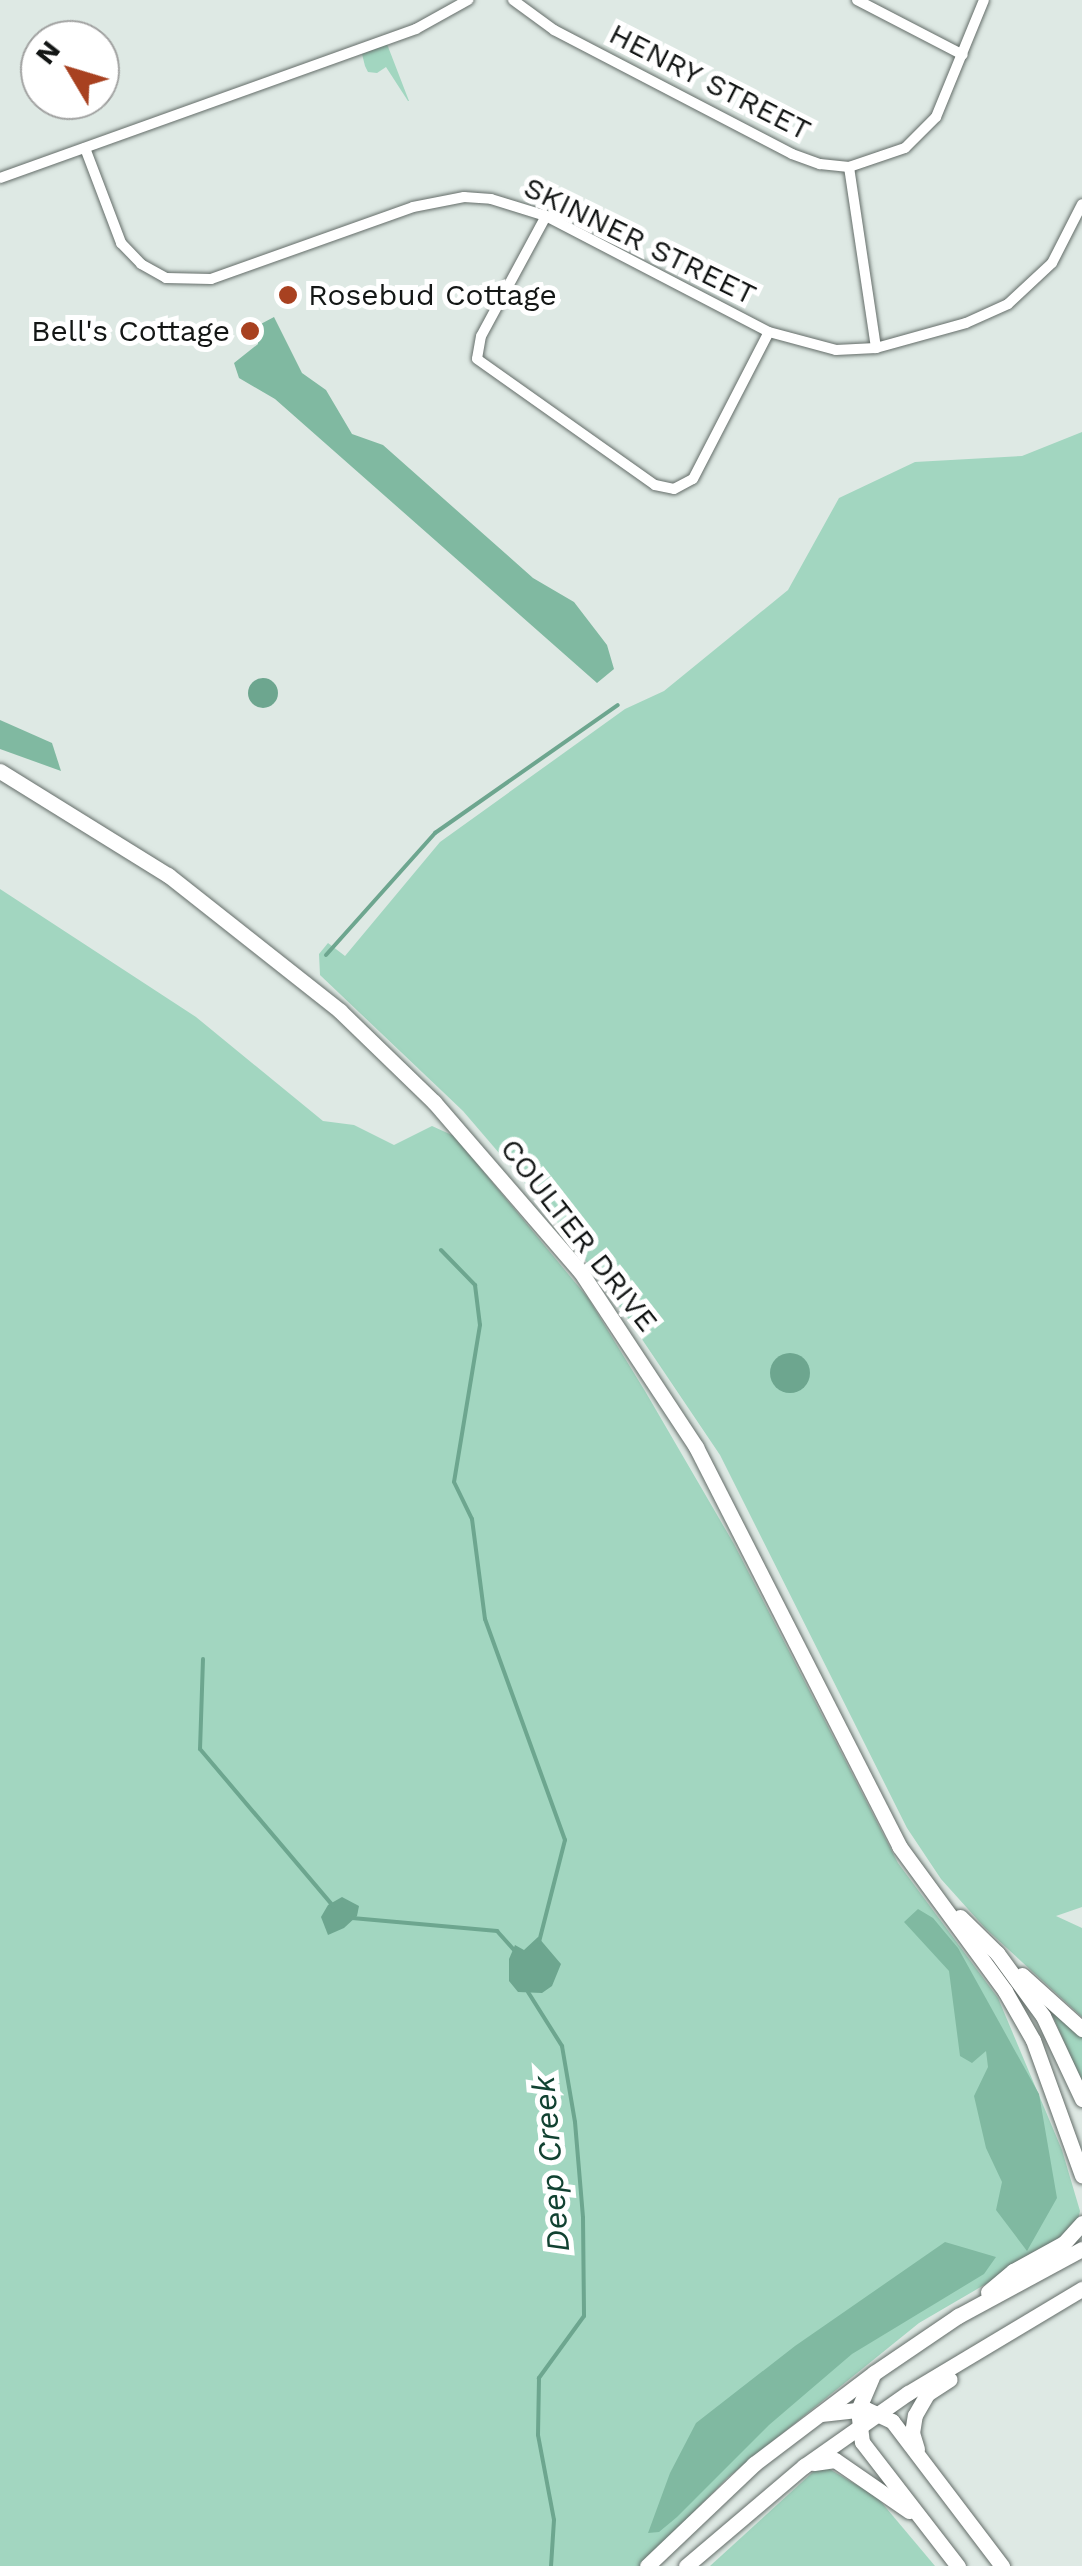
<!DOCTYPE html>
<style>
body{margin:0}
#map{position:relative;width:1082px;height:2566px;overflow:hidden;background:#dee9e4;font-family:"Work Sans",sans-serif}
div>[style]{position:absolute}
.green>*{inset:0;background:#a2d6c0}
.forest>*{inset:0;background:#80b9a1}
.water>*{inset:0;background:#6da68f}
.round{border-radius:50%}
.stream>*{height:4px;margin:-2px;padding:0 2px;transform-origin:2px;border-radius:2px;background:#6da68f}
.roads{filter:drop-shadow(0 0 2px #646d69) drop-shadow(0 0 2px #646d69)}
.street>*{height:10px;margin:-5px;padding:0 5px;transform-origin:5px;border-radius:5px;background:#fff}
.primary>*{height:15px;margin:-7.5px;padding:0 7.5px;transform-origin:7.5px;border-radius:7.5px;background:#fff}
.dots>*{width:28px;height:28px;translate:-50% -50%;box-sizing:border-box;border:5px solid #fff;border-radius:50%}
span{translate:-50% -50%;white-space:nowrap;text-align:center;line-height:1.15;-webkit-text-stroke:10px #fff;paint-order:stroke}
.street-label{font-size:30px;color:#131615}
.poi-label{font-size:30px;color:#131615}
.left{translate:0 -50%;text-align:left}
.right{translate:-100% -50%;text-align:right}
.water-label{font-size:32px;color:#114231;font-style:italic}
.north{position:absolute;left:20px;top:20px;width:100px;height:100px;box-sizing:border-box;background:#fff;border:2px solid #a1a2a1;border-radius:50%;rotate:308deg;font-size:28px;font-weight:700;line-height:40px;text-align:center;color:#131615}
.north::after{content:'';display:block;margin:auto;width:35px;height:45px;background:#a84120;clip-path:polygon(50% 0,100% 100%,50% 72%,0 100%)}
</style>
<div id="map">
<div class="green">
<div style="clip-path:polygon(387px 44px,409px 101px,408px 101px,386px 67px,377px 73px,368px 72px,365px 66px,362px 54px)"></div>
<div style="clip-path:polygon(1082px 432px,1082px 1907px,1056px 1916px,1082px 1928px,1082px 2017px,985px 1928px,941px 1879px,907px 1828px,720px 1455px,627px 1317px,549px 1211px,463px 1111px,320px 975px,319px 954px,328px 943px,345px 956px,440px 842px,625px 709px,664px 691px,788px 590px,839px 498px,915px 462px,1022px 456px)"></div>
<div style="clip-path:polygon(0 889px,196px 1017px,323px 1121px,354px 1125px,394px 1145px,432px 1126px,454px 1136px,588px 1298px,645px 1391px,734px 1544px,898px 1863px,998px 1998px,1062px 2150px,1080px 2211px,1078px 2220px,1056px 2243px,919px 2323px,727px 2478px,641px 2566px,0 2566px)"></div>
<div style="clip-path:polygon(1054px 2013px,1082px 2034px,1082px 2083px,1052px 2014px)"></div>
<div style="clip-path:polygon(826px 2467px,877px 2497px,935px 2566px,710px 2566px,813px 2472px)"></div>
</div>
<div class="forest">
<div style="clip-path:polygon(274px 317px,302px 373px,326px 390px,352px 434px,383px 445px,533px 578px,574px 602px,607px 645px,614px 669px,597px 683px,275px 399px,239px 378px,234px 363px,258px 344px,257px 326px)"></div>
<div style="clip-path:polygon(0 720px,52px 743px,61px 771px,0 749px)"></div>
<div style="clip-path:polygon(918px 1909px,933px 1918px,958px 1948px,1039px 2094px,1057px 2198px,1027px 2251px,996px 2210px,1002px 2182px,986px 2148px,974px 2096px,988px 2067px,986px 2051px,972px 2063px,960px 2056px,949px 1971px,904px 1922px)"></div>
<div style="clip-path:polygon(945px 2242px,996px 2257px,984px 2274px,852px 2354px,769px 2425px,677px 2517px,659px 2532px,648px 2533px,670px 2473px,696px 2423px,795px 2346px)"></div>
</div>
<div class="water">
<div class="round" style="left:248px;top:678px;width:30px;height:30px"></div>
<div class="round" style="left:770px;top:1353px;width:40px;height:40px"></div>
<div style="clip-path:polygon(342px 1897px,359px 1906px,357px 1916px,344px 1928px,328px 1935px,321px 1917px,328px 1905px)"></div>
<div style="clip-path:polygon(538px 1937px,561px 1964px,552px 1986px,542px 1993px,518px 1992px,509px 1981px,509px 1959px,515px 1945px,524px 1950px)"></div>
</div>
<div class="stream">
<div style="left:326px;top:955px;width:164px;rotate:-48.2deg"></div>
<div style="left:435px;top:833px;width:223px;rotate:-35deg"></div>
<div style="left:441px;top:1250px;width:49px;rotate:45.8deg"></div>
<div style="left:475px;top:1285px;width:40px;rotate:82.9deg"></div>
<div style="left:480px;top:1325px;width:159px;rotate:99.4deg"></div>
<div style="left:454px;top:1482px;width:41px;rotate:64.1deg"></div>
<div style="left:472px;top:1519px;width:101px;rotate:82.6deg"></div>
<div style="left:485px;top:1619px;width:235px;rotate:70.1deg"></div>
<div style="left:565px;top:1840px;width:105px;rotate:104.3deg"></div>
<div style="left:203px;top:1659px;width:90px;rotate:91.9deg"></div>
<div style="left:200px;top:1749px;width:206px;rotate:49.7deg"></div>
<div style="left:352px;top:1918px;width:146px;rotate:5.1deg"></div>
<div style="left:497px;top:1931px;width:25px;rotate:48deg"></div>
<div style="left:528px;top:1992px;width:64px;rotate:57.8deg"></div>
<div style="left:562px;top:2046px;width:77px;rotate:80.3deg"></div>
<div style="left:575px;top:2122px;width:96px;rotate:85.2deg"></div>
<div style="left:583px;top:2218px;width:98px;rotate:89.4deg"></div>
<div style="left:584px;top:2316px;width:77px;rotate:126deg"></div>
<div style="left:539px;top:2378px;width:57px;rotate:91deg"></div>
<div style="left:538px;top:2435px;width:86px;rotate:79.3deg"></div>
<div style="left:554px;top:2520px;width:46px;rotate:93.7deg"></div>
</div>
<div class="roads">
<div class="street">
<div style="left:513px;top:0;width:51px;rotate:36.2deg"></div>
<div style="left:554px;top:30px;width:268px;rotate:27.5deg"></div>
<div style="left:792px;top:154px;width:30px;rotate:20deg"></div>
<div style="left:820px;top:164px;width:29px;rotate:6deg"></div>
<div style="left:849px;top:167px;width:59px;rotate:-18.7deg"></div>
<div style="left:905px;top:148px;width:44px;rotate:-45deg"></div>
<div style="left:936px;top:117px;width:126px;rotate:-67.7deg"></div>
<div style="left:857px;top:0;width:119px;rotate:27.4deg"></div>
<div style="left:85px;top:148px;width:102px;rotate:69.2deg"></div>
<div style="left:121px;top:243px;width:29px;rotate:46deg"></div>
<div style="left:141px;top:264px;width:29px;rotate:29deg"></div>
<div style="left:166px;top:278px;width:45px;rotate:1.3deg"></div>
<div style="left:211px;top:279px;width:214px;rotate:-19.6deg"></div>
<div style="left:413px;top:207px;width:52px;rotate:-11.1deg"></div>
<div style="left:464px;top:197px;width:27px;rotate:4deg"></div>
<div style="left:491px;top:199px;width:58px;rotate:17.2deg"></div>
<div style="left:546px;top:216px;width:251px;rotate:27.5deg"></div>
<div style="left:769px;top:332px;width:69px;rotate:15deg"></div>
<div style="left:836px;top:350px;width:40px;rotate:-2.9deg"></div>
<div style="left:876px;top:348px;width:93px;rotate:-15.5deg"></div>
<div style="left:966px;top:323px;width:46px;rotate:-24.3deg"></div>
<div style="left:1008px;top:304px;width:60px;rotate:-43deg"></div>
<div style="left:1052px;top:263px;width:66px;rotate:-63deg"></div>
<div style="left:849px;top:167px;width:183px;rotate:81.5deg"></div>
<div style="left:0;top:178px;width:442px;rotate:-19.7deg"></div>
<div style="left:416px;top:29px;width:60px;rotate:-29.1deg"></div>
<div style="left:546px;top:216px;width:136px;rotate:118.4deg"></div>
<div style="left:481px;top:336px;width:23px;rotate:100deg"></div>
<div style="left:477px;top:359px;width:218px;rotate:35.3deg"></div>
<div style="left:655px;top:485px;width:19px;rotate:12deg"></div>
<div style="left:674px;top:489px;width:21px;rotate:-28deg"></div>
<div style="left:693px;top:479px;width:165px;rotate:-62.7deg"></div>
</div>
<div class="primary">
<div style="left:0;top:771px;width:198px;rotate:31.8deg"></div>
<div style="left:168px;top:875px;width:219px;rotate:38.3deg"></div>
<div style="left:340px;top:1011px;width:131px;rotate:44.1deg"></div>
<div style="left:434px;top:1102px;width:223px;rotate:49.2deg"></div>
<div style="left:580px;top:1271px;width:211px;rotate:56.6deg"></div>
<div style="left:696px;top:1447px;width:448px;rotate:63deg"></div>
<div style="left:899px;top:1846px;width:180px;rotate:53.8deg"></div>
<div style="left:1005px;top:1991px;width:56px;rotate:60.3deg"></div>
<div style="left:1033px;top:2040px;width:144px;rotate:70.1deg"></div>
<div style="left:960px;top:1917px;width:52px;rotate:44.2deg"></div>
<div style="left:997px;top:1953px;width:78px;rotate:53.9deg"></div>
<div style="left:1043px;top:2016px;width:92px;rotate:64.8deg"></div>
<div style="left:1022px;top:1975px;width:81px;rotate:42deg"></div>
<div style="left:988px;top:2292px;width:33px;rotate:-40deg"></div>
<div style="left:1013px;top:2271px;width:58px;rotate:-28.8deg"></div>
<div style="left:1064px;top:2243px;width:27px;rotate:-48deg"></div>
<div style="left:872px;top:2377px;width:36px;rotate:113deg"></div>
<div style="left:858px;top:2410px;width:32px;rotate:83deg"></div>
<div style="left:862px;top:2442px;width:157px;rotate:52.3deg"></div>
<div style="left:821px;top:2414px;width:45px;rotate:-6.3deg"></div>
<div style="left:866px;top:2409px;width:29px;rotate:25deg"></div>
<div style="left:892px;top:2421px;width:182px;rotate:52.8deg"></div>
<div style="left:917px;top:2449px;width:17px;rotate:-107deg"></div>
<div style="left:912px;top:2433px;width:18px;rotate:-81deg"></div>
<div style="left:915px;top:2415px;width:24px;rotate:-60deg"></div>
<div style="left:927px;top:2394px;width:27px;rotate:-33deg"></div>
<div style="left:814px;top:2463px;width:21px;rotate:-8deg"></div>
<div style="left:835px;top:2460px;width:90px;rotate:34.6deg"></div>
<div style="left:647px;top:2566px;width:148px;rotate:-43.6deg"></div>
<div style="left:754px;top:2464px;width:151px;rotate:-37.2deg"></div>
<div style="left:874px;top:2373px;width:102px;rotate:-34.2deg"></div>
<div style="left:958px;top:2316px;width:141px;rotate:-28.4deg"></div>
<div style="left:686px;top:2566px;width:155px;rotate:-40.3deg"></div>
<div style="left:804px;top:2466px;width:127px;rotate:-35.1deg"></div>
<div style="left:908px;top:2393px;width:203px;rotate:-30.9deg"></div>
</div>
</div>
<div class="dots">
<div style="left:288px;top:295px;background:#a84120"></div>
<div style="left:250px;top:331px;background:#a84120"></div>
</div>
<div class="street-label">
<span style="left:710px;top:82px;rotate:27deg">HENRY STREET</span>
<span style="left:640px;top:241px;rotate:26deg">SKINNER STREET</span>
<span style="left:579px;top:1235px;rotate:52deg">COULTER DRIVE</span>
</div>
<div class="poi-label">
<span class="left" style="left:308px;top:295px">Rosebud Cottage</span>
<span class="right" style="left:230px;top:331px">Bell's Cottage</span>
</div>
<div class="water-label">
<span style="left:551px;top:2164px;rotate:-95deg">Deep Creek</span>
</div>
<div class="north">N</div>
</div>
